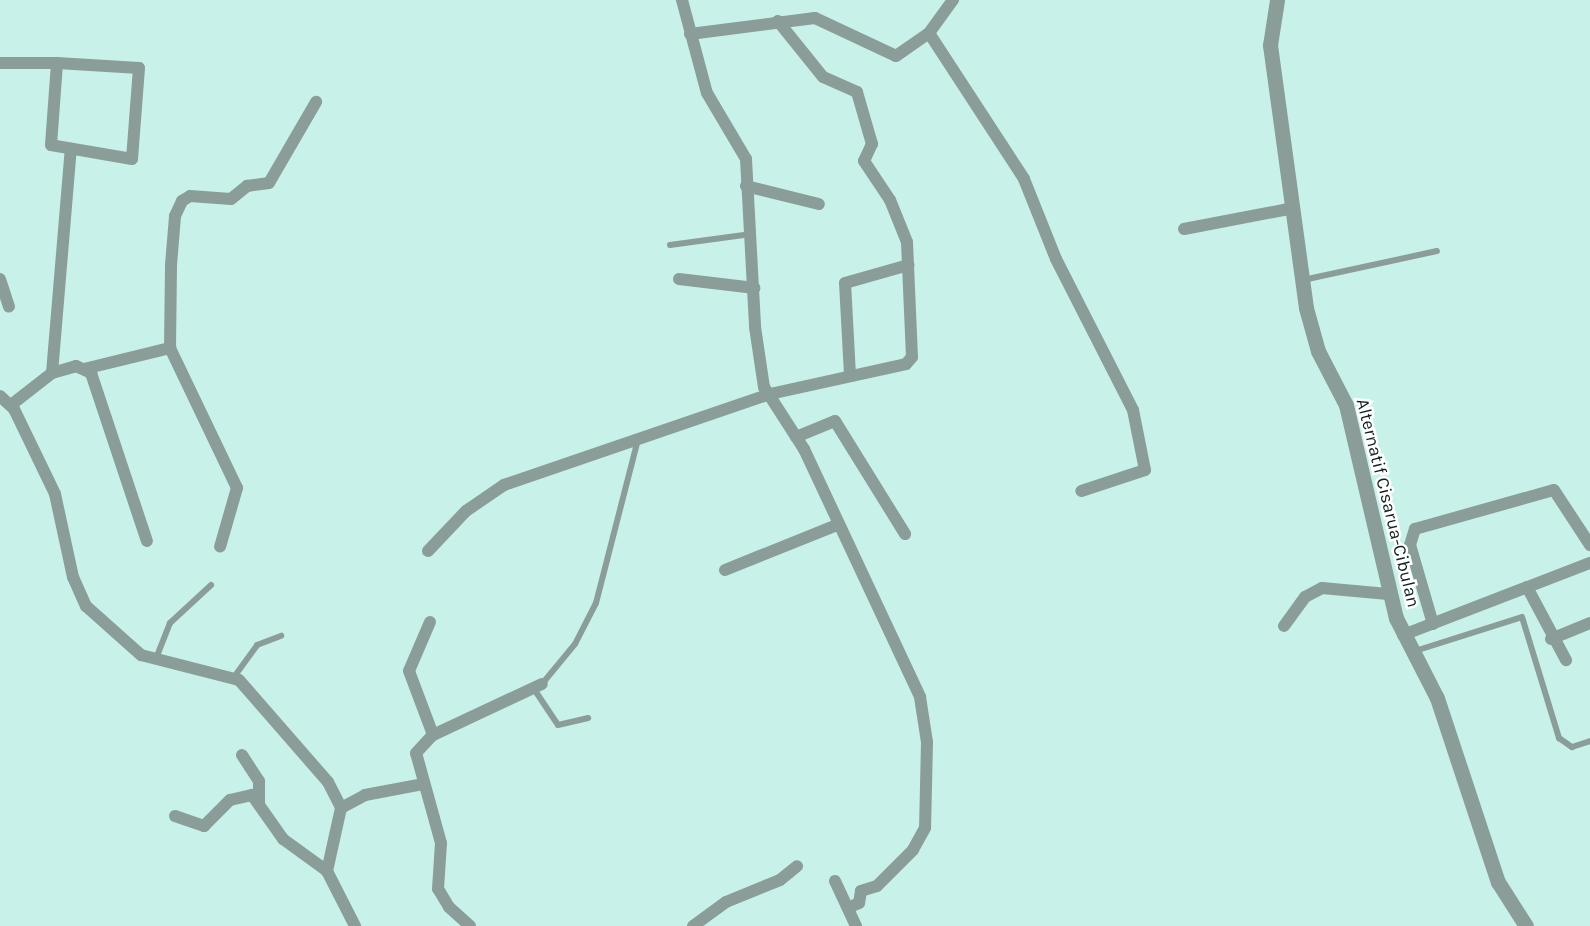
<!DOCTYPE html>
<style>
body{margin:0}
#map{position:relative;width:1590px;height:926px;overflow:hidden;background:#c8f2e9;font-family:Karla,sans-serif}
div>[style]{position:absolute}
.service>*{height:6px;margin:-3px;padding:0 3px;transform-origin:3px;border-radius:3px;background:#8b9d99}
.minor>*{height:12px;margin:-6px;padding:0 6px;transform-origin:6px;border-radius:6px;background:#8b9d99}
.tertiary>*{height:15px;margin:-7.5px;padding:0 7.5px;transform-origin:7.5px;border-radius:7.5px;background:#8b9d99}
span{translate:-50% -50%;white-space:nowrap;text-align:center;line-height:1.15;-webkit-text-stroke:5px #fff;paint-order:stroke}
.street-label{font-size:18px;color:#11211e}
</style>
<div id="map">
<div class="service">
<div style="left:670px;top:245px;width:82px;rotate:-7.7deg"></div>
<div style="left:1303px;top:280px;width:137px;rotate:-12.2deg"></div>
<div style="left:1415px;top:651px;width:112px;rotate:-17.6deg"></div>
<div style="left:1522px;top:617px;width:127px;rotate:73deg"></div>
<div style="left:1559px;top:738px;width:16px;rotate:35deg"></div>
<div style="left:1572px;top:747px;width:19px;rotate:-18deg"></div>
<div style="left:155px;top:661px;width:41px;rotate:-68.5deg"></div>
<div style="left:170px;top:623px;width:56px;rotate:-42.8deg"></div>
<div style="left:234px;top:677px;width:39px;rotate:-54deg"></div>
<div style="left:257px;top:645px;width:26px;rotate:-21deg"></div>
<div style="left:542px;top:684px;width:52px;rotate:-50.5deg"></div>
<div style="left:575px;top:644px;width:46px;rotate:-62.9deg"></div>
<div style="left:596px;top:603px;width:168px;rotate:-75.6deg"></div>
<div style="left:534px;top:689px;width:43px;rotate:56.3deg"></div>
<div style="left:558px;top:725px;width:31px;rotate:-13deg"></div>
</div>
<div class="minor">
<div style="left:682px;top:0;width:96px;rotate:75deg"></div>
<div style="left:707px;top:93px;width:77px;rotate:59.4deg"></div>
<div style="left:746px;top:159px;width:168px;rotate:86.9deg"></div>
<div style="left:755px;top:327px;width:61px;rotate:81.5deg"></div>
<div style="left:764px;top:387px;width:74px;rotate:57.2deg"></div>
<div style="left:804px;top:449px;width:274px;rotate:64.9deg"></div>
<div style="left:920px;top:697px;width:46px;rotate:81.2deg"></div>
<div style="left:927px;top:742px;width:86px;rotate:91.3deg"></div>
<div style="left:925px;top:828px;width:25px;rotate:119deg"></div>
<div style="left:913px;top:850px;width:51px;rotate:135deg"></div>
<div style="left:877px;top:886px;width:17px;rotate:163deg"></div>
<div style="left:861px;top:891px;width:12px;rotate:99deg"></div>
<div style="left:859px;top:903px;width:12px;rotate:156deg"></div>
<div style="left:929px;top:33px;width:174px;rotate:56.9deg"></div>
<div style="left:1024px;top:179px;width:86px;rotate:68.2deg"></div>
<div style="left:1056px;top:259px;width:169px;rotate:63deg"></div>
<div style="left:1133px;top:410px;width:61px;rotate:78.7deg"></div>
<div style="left:1145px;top:470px;width:67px;rotate:161.8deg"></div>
<div style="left:690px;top:34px;width:126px;rotate:-7.3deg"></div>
<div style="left:815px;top:18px;width:89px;rotate:25.1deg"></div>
<div style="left:896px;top:56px;width:40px;rotate:-34.9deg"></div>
<div style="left:929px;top:33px;width:41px;rotate:-54deg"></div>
<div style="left:0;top:63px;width:57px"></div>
<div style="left:57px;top:63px;width:82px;rotate:3.5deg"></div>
<div style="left:139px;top:68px;width:91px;rotate:94.4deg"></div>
<div style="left:132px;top:159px;width:82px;rotate:-170.2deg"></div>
<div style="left:51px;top:145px;width:82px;rotate:-85.8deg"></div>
<div style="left:746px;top:186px;width:75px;rotate:13.9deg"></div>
<div style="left:1184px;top:229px;width:112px;rotate:-10.8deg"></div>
<div style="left:0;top:279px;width:29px;rotate:72deg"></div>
<div style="left:679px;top:279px;width:76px;rotate:6.8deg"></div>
<div style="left:170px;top:348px;width:83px;rotate:-89.3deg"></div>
<div style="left:171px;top:265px;width:49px;rotate:-85.3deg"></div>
<div style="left:175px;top:216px;width:17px;rotate:-65deg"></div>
<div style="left:182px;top:201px;width:9px;rotate:-32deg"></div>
<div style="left:190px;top:196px;width:41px;rotate:4.2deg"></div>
<div style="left:231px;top:199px;width:21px;rotate:-39deg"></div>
<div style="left:247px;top:186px;width:22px;rotate:-8deg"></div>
<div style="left:269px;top:183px;width:94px;rotate:-59.9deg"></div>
<div style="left:84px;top:369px;width:89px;rotate:-13.7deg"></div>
<div style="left:170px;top:348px;width:155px;rotate:64.4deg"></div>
<div style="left:237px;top:488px;width:61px;rotate:106.1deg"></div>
<div style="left:52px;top:373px;width:225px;rotate:-85.2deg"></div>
<div style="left:850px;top:375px;width:92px;rotate:-93.1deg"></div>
<div style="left:845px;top:283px;width:66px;rotate:-15.9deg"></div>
<div style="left:0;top:396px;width:19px;rotate:43deg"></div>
<div style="left:14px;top:409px;width:94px;rotate:64.2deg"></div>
<div style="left:55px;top:494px;width:85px;rotate:77.8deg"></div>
<div style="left:73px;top:577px;width:32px;rotate:66deg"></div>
<div style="left:86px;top:606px;width:74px;rotate:41.7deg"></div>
<div style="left:141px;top:655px;width:101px;rotate:14.3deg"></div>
<div style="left:239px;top:680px;width:135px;rotate:48.9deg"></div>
<div style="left:328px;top:782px;width:29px;rotate:63deg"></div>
<div style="left:341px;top:808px;width:65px;rotate:102.5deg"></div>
<div style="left:11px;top:405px;width:52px;rotate:-38deg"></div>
<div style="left:52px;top:373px;width:25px;rotate:-16deg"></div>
<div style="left:76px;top:366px;width:17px;rotate:25deg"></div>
<div style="left:91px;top:373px;width:177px;rotate:71.6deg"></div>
<div style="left:796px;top:437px;width:42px;rotate:-22.3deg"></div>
<div style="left:835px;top:421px;width:133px;rotate:58.2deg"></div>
<div style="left:428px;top:551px;width:55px;rotate:-46.5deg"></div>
<div style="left:466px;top:511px;width:46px;rotate:-34.4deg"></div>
<div style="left:504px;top:485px;width:281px;rotate:-18.9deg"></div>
<div style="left:770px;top:394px;width:139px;rotate:-12.4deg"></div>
<div style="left:906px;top:364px;width:9px;rotate:-49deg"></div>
<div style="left:912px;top:357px;width:115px;rotate:-92.5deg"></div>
<div style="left:907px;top:242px;width:45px;rotate:-112deg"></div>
<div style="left:890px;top:200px;width:47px;rotate:-123.7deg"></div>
<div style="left:864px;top:161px;width:19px;rotate:-65deg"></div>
<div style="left:872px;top:144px;width:54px;rotate:-106.1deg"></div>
<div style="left:857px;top:92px;width:37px;rotate:-156deg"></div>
<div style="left:823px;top:77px;width:72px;rotate:-128.8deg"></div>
<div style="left:725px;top:570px;width:121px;rotate:-21.9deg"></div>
<div style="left:1527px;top:587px;width:83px;rotate:61.9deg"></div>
<div style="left:430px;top:622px;width:53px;rotate:113.2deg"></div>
<div style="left:409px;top:671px;width:68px;rotate:69.4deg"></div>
<div style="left:1433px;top:624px;width:82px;rotate:-106.2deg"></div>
<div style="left:1410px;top:545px;width:17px;rotate:-73deg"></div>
<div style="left:1415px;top:529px;width:144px;rotate:-15.7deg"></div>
<div style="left:1554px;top:490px;width:66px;rotate:56.8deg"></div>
<div style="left:1284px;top:626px;width:36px;rotate:-54deg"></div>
<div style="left:1305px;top:597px;width:19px;rotate:-28deg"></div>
<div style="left:1322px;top:588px;width:66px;rotate:5.2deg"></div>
<div style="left:1403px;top:635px;width:200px;rotate:-21.1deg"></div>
<div style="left:1551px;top:639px;width:42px;rotate:-22.3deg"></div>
<div style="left:242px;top:755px;width:31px;rotate:57deg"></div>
<div style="left:259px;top:781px;width:22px;rotate:90deg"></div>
<div style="left:341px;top:808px;width:27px;rotate:-28deg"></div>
<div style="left:365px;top:795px;width:60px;rotate:-10.6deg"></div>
<div style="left:175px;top:816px;width:31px;rotate:19deg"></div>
<div style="left:204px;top:826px;width:37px;rotate:-45deg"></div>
<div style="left:230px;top:800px;width:23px;rotate:-13deg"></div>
<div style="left:252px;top:795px;width:54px;rotate:54.8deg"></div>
<div style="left:283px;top:839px;width:54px;rotate:36deg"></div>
<div style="left:327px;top:871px;width:62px;rotate:63deg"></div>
<div style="left:835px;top:881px;width:50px;rotate:65deg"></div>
<div style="left:470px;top:926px;width:28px;rotate:-138deg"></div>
<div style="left:449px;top:907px;width:21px;rotate:-121deg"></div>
<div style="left:438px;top:889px;width:46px;rotate:-86.3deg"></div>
<div style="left:441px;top:843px;width:93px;rotate:-105.5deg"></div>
<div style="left:416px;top:753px;width:25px;rotate:-47deg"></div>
<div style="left:433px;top:735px;width:120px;rotate:-25.1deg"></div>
<div style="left:693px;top:926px;width:41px;rotate:-36deg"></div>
<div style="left:726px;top:902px;width:58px;rotate:-22.2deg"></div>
<div style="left:780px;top:880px;width:22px;rotate:-39deg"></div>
</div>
<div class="tertiary">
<div style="left:1277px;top:0;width:46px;rotate:98.8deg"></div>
<div style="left:1270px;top:45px;width:265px;rotate:82.2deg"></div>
<div style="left:1306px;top:308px;width:45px;rotate:74.4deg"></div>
<div style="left:1318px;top:351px;width:61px;rotate:62.6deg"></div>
<div style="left:1346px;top:405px;width:219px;rotate:76.8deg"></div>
<div style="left:1396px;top:618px;width:90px;rotate:62.9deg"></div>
<div style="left:1437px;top:698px;width:194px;rotate:71.7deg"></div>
<div style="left:1498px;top:882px;width:52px;rotate:57.5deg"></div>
</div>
<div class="street-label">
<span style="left:1388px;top:503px;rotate:76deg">Alternatif Cisarua-Cibulan</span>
</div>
</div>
